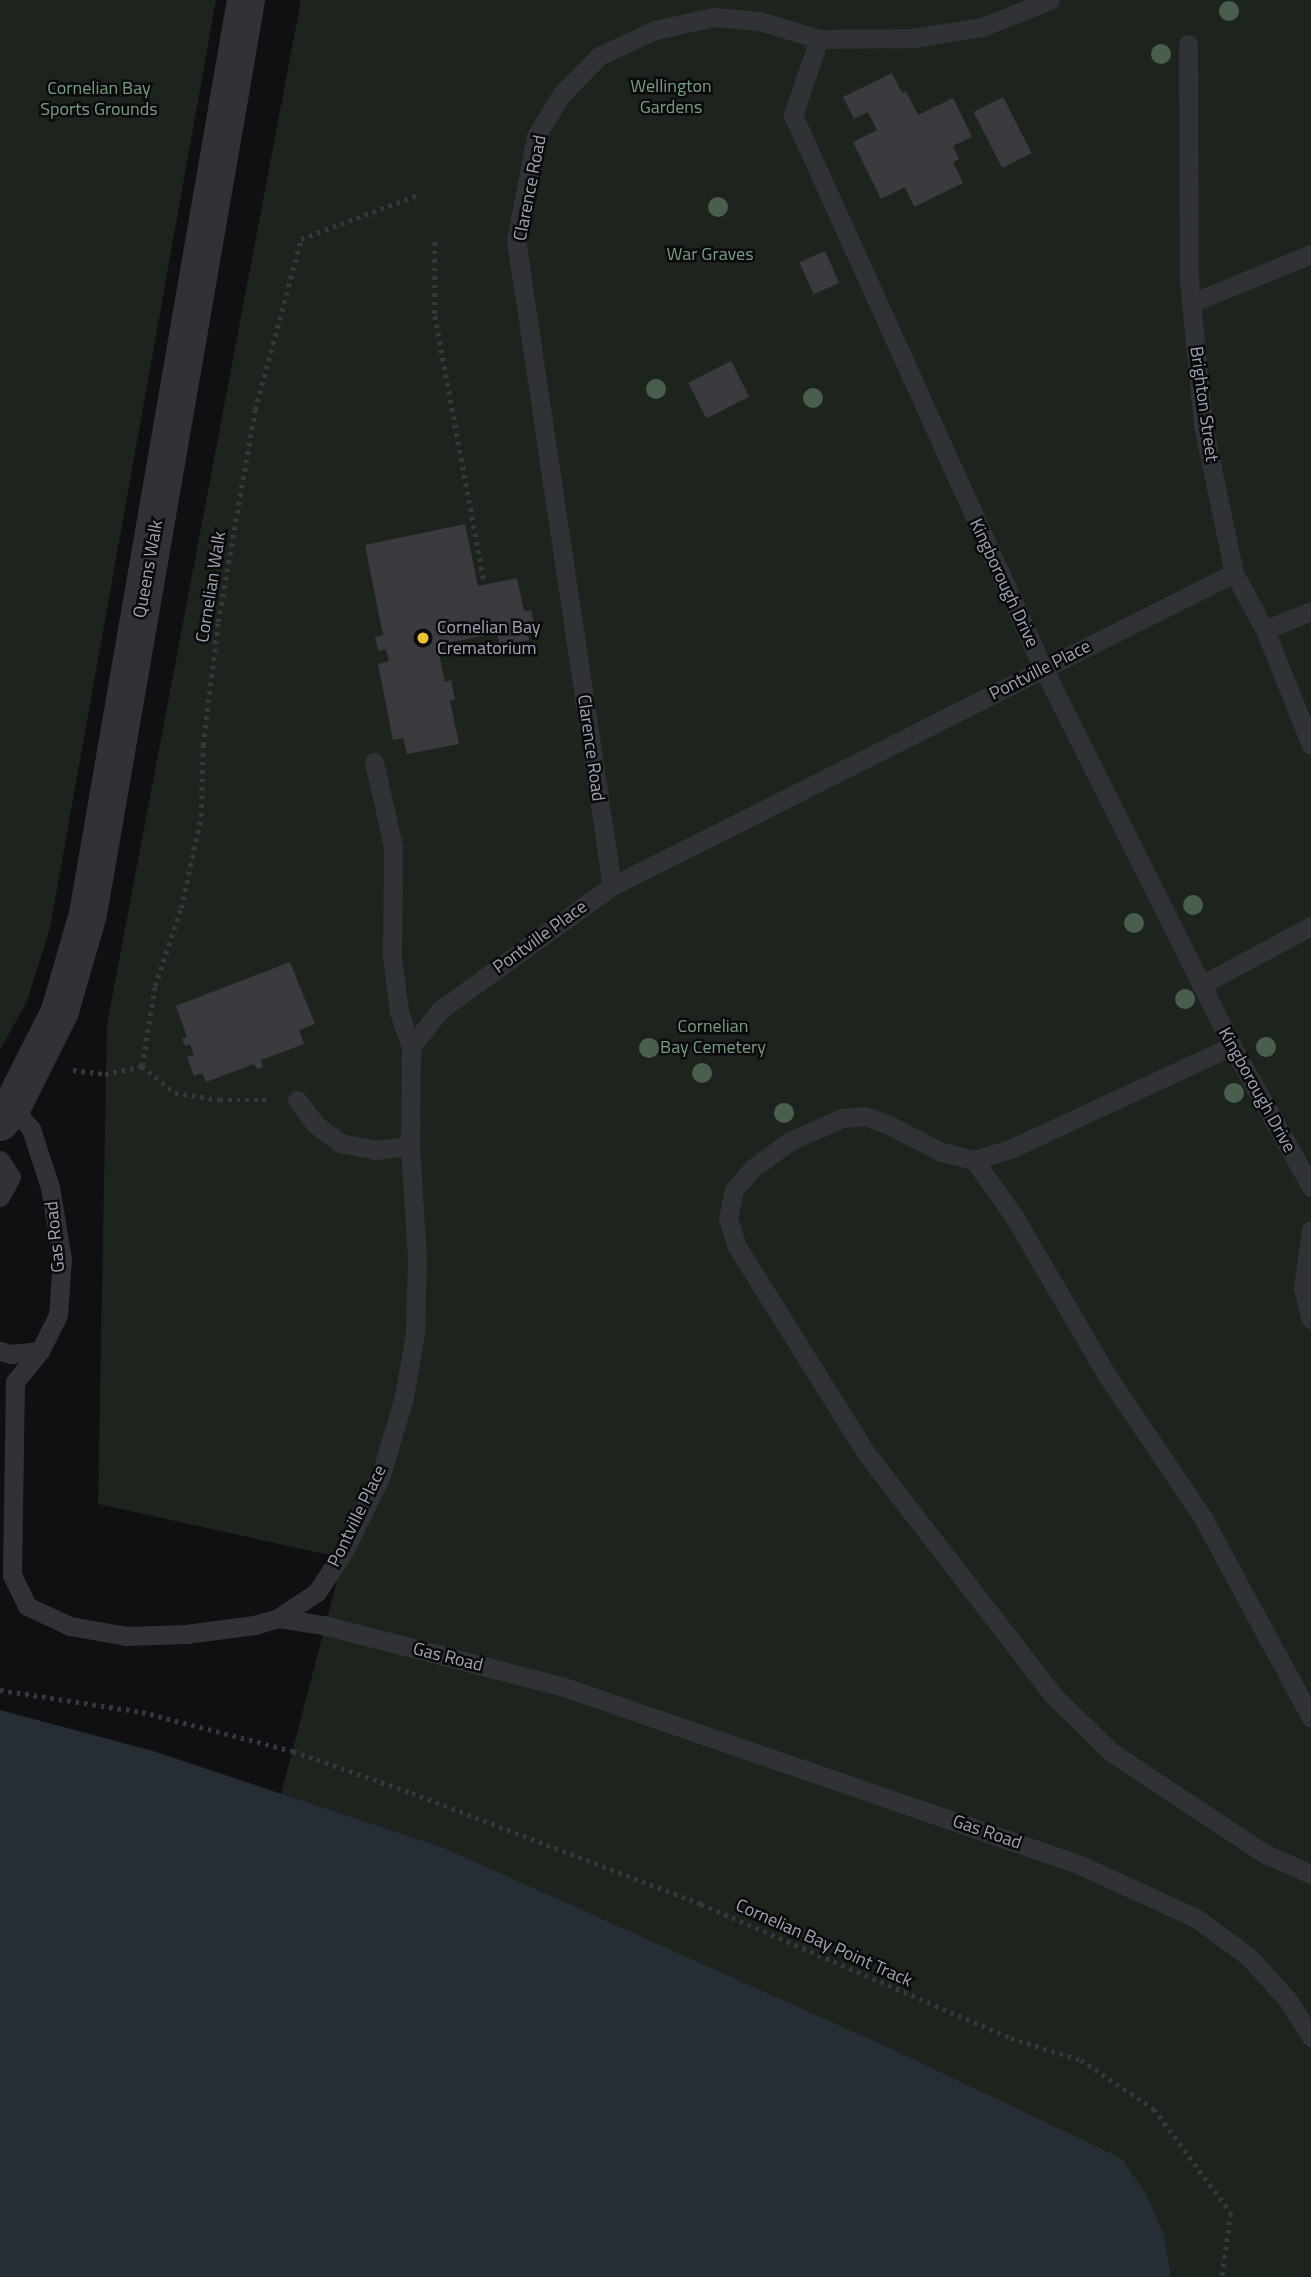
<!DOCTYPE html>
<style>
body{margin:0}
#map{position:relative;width:1311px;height:2277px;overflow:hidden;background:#101012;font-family:"Titillium Web",sans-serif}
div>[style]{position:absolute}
.green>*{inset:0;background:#1d241e}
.water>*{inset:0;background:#272d35}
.building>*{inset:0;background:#3b3a3f;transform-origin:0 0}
.path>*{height:4.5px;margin-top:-2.25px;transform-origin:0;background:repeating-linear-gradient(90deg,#37383d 0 3.5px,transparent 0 8.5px)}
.service>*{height:19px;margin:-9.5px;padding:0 9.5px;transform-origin:9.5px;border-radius:9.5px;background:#313236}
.minor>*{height:38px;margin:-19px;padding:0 19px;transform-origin:19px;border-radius:19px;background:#313236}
.trees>*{width:20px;height:20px;margin:-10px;border-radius:50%;background:#4a5e4e}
.dots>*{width:19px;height:19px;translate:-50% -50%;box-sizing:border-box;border:4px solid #0b0b0d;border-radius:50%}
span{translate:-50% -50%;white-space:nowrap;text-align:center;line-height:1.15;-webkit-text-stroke:5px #0b0b0d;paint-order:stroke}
.park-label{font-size:18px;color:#799d80}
.street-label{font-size:18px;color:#a2a5b2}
.poi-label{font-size:18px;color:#a2a5b2}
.left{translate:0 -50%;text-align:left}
</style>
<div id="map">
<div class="green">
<div style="clip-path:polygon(0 0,216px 0,50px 928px,27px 1001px,0 1050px)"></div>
<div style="clip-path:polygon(301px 0,1311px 0,1311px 2277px,1171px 2277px,1164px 2234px,1147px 2195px,444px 1848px,281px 1794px,343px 1558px,98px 1504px,107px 1024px)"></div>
</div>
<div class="water">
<div style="clip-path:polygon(0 1710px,153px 1751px,444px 1848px,885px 2046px,1121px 2158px,1147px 2195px,1164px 2234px,1171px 2277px,0 2277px)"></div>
</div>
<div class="building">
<div style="clip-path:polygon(892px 73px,902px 93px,906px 91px,918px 115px,953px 98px,972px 137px,953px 146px,959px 159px,953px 162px,963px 183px,914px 207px,905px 187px,881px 199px,853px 142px,877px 130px,868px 112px,854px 119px,843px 97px)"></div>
<div style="left:1003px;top:97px;width:63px;height:33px;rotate:63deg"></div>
<div style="left:825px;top:251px;width:35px;height:28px;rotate:66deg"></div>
<div style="left:731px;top:361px;width:40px;height:48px;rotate:63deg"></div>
<div style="clip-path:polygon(465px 524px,478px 586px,517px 578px,524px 611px,531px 610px,534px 623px,526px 625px,529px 640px,500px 646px,497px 633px,437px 645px,445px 682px,451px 680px,455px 700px,450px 701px,459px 744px,407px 754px,403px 738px,393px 740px,378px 664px,389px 661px,386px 649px,378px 651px,375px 637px,383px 635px,365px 545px)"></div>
<div style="clip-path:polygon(290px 962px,315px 1024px,299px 1030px,304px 1044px,261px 1060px,263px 1067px,257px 1069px,254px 1064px,206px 1082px,202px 1073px,194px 1076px,187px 1057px,194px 1055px,190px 1044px,185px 1046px,182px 1039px,187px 1037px,176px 1006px)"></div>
</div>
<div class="path">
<div style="left:435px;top:242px;width:74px;rotate:90deg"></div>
<div style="left:435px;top:316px;width:269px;rotate:79.5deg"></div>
<div style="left:142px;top:1066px;width:43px;rotate:39.3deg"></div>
<div style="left:175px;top:1093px;width:46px;rotate:8.8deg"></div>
<div style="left:220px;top:1100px;width:51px"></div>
<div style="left:73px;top:1070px;width:32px;rotate:7deg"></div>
<div style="left:105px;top:1074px;width:38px;rotate:-12deg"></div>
<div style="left:142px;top:1066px;width:81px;rotate:-80.8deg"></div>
<div style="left:155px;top:986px;width:82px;rotate:-71.6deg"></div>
<div style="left:181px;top:908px;width:94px;rotate:-77.7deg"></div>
<div style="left:201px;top:816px;width:71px;rotate:-88.4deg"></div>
<div style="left:203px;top:745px;width:124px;rotate:-83deg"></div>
<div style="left:218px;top:622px;width:215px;rotate:-80.1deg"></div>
<div style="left:255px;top:410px;width:177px;rotate:-74.9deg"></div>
<div style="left:301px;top:239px;width:127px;rotate:-20.7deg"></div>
<div style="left:0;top:1690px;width:144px;rotate:8.8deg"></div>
<div style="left:142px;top:1712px;width:156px;rotate:14.5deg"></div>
<div style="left:293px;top:1751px;width:126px;rotate:19.4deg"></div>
<div style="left:412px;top:1793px;width:310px;rotate:21deg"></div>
<div style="left:701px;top:1904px;width:338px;rotate:23.4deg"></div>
<div style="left:1011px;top:2038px;width:73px;rotate:17.4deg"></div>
<div style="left:1081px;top:2060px;width:88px;rotate:33.9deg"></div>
<div style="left:1154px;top:2109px;width:129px;rotate:53.5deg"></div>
<div style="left:1231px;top:2213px;width:65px;rotate:98deg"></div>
</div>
<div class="service">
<div style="left:819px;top:39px;width:80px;rotate:108.9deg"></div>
<div style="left:793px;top:115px;width:607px;rotate:65.67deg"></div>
<div style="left:1043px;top:668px;width:423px;rotate:63.4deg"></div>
<div style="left:1232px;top:1046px;width:162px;rotate:60.7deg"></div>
<div style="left:1188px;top:44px;width:237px;rotate:89.8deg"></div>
<div style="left:1189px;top:281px;width:145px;rotate:84.4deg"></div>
<div style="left:1203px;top:425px;width:151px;rotate:78.2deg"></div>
<div style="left:1234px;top:573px;width:65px;rotate:61.5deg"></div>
<div style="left:1265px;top:630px;width:124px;rotate:68.2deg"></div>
<div style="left:1191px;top:303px;width:130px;rotate:-22.2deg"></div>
<div style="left:1265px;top:630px;width:50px;rotate:-22.4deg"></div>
<div style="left:374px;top:762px;width:86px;rotate:77.3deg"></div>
<div style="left:393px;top:846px;width:111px;rotate:90.5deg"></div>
<div style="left:392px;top:957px;width:55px;rotate:82.7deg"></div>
<div style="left:399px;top:1012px;width:37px;rotate:71deg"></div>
<div style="left:612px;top:886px;width:653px;rotate:-98.45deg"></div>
<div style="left:516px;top:240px;width:106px;rotate:-79.1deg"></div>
<div style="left:536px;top:136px;width:48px;rotate:-58.6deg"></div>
<div style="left:561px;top:95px;width:54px;rotate:-45.7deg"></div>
<div style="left:599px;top:56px;width:62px;rotate:-24.9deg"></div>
<div style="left:655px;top:30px;width:60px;rotate:-12.4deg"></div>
<div style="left:714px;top:17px;width:46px;rotate:5deg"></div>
<div style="left:760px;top:21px;width:62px;rotate:17deg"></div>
<div style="left:819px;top:39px;width:94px;rotate:-0.6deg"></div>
<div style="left:913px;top:38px;width:70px;rotate:-9.1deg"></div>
<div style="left:982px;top:27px;width:73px;rotate:-21.7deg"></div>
<div style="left:1201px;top:985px;width:125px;rotate:-28.2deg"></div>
<div style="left:1232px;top:1046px;width:245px;rotate:155.1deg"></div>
<div style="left:1010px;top:1149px;width:38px;rotate:163deg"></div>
<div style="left:974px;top:1160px;width:34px;rotate:-166deg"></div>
<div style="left:941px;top:1152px;width:56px;rotate:-152.5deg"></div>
<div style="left:891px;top:1126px;width:28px;rotate:-159deg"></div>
<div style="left:865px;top:1116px;width:23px;rotate:175deg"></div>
<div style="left:842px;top:1118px;width:57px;rotate:156.1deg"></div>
<div style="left:790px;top:1141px;width:46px;rotate:143.9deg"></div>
<div style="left:753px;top:1168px;width:29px;rotate:131deg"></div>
<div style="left:734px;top:1190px;width:29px;rotate:102deg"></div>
<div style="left:728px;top:1218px;width:28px;rotate:73deg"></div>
<div style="left:736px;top:1245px;width:245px;rotate:58deg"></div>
<div style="left:866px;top:1453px;width:306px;rotate:52.3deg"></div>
<div style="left:1053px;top:1695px;width:81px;rotate:44.5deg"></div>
<div style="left:1111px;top:1752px;width:185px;rotate:33.5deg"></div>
<div style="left:1265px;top:1854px;width:50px;rotate:23.5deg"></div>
<div style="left:297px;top:1100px;width:30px;rotate:53deg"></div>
<div style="left:315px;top:1124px;width:31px;rotate:37deg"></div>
<div style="left:340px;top:1143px;width:36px;rotate:11deg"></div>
<div style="left:375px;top:1150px;width:35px;rotate:-7deg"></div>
<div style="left:12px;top:1107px;width:29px;rotate:49deg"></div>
<div style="left:31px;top:1129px;width:61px;rotate:71.9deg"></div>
<div style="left:50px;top:1187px;width:73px;rotate:80.5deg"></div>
<div style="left:62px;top:1259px;width:56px;rotate:94.1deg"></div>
<div style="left:58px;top:1315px;width:40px;rotate:116.6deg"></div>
<div style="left:40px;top:1351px;width:40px;rotate:129deg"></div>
<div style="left:15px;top:1382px;width:193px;rotate:90.9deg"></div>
<div style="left:12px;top:1575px;width:34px;rotate:64deg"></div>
<div style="left:27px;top:1606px;width:47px;rotate:24.9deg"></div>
<div style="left:70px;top:1626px;width:58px;rotate:10deg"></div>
<div style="left:127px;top:1636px;width:59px;rotate:-1.9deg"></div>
<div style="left:186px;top:1634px;width:69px;rotate:-7.5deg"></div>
<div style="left:254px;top:1625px;width:25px;rotate:-16deg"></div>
<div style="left:278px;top:1618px;width:46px;rotate:8.8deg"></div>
<div style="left:323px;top:1625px;width:249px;rotate:14.4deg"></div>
<div style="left:564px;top:1687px;width:544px;rotate:19deg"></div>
<div style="left:1078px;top:1864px;width:130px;rotate:24.6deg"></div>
<div style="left:1196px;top:1918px;width:64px;rotate:36.2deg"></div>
<div style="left:1248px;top:1956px;width:59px;rotate:47.7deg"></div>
<div style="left:1288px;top:2000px;width:44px;rotate:58.1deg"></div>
<div style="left:0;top:1160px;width:20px;rotate:57deg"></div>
<div style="left:11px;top:1177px;width:23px;rotate:119deg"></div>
<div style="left:974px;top:1160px;width:71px;rotate:54.7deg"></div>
<div style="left:1015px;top:1218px;width:181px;rotate:59.7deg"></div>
<div style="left:1106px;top:1374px;width:174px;rotate:56deg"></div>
<div style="left:1203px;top:1518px;width:227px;rotate:61.6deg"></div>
<div style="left:1311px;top:1230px;width:59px;rotate:97.9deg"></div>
<div style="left:1303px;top:1288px;width:32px;rotate:76deg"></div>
<div style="left:0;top:1351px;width:11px;rotate:15deg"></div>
<div style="left:11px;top:1354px;width:29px;rotate:-6deg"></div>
<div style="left:278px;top:1618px;width:47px;rotate:-33.7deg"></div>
<div style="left:317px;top:1592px;width:51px;rotate:-56.9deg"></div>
<div style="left:345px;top:1549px;width:79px;rotate:-63.8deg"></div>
<div style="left:380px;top:1478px;width:84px;rotate:-73.5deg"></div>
<div style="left:404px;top:1397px;width:65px;rotate:-80.2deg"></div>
<div style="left:415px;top:1333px;width:76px;rotate:-88.5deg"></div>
<div style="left:417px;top:1257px;width:111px;rotate:-93.6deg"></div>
<div style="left:410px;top:1146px;width:99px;rotate:-89.4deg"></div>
<div style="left:411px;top:1047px;width:47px;rotate:-51.9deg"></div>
<div style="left:440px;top:1010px;width:212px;rotate:-35.8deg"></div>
<div style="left:612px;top:886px;width:696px;rotate:-26.71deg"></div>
</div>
<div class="minor">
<div style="left:0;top:1122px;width:19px;rotate:-51deg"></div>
<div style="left:12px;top:1107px;width:107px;rotate:-63.4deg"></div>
<div style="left:60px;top:1011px;width:101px;rotate:-73.9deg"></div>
<div style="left:88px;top:914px;width:928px;rotate:-80.19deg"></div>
</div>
<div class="trees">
<div style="left:1229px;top:11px"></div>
<div style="left:1161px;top:54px"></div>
<div style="left:718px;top:207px"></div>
<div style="left:656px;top:389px"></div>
<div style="left:813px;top:398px"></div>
<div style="left:1193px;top:905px"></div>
<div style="left:1134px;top:923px"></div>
<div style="left:1185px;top:999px"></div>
<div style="left:1266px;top:1047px"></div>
<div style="left:649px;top:1048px"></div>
<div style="left:702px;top:1073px"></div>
<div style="left:1234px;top:1093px"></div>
<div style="left:784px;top:1113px"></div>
</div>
<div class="dots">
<div style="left:423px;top:638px;background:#ebc22f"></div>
</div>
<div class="park-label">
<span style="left:671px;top:97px">Wellington<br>Gardens</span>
<span style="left:99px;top:99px">Cornelian Bay<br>Sports Grounds</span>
<span style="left:710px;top:254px">War Graves</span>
<span style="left:713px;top:1037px">Cornelian<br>Bay Cemetery</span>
</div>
<div class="street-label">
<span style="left:530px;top:188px;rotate:-79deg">Clarence Road</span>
<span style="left:1204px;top:404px;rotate:82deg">Brighton Street</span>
<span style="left:148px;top:569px;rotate:-80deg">Queens Walk</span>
<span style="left:1004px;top:583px;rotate:65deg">Kingborough Drive</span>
<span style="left:211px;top:587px;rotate:-81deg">Cornelian Walk</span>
<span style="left:1040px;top:670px;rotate:-27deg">Pontville Place</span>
<span style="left:591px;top:748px;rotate:82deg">Clarence Road</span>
<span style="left:540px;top:937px;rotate:-36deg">Pontville Place</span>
<span style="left:1257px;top:1090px;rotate:61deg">Kingborough Drive</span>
<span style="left:55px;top:1237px;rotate:-96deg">Gas Road</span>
<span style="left:357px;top:1516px;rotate:-64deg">Pontville Place</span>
<span style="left:448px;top:1657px;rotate:14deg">Gas Road</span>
<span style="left:987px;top:1832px;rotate:19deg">Gas Road</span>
<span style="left:824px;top:1943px;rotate:24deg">Cornelian Bay Point Track</span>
</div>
<div class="poi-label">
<span class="left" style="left:437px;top:638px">Cornelian Bay<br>Crematorium</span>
</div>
</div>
